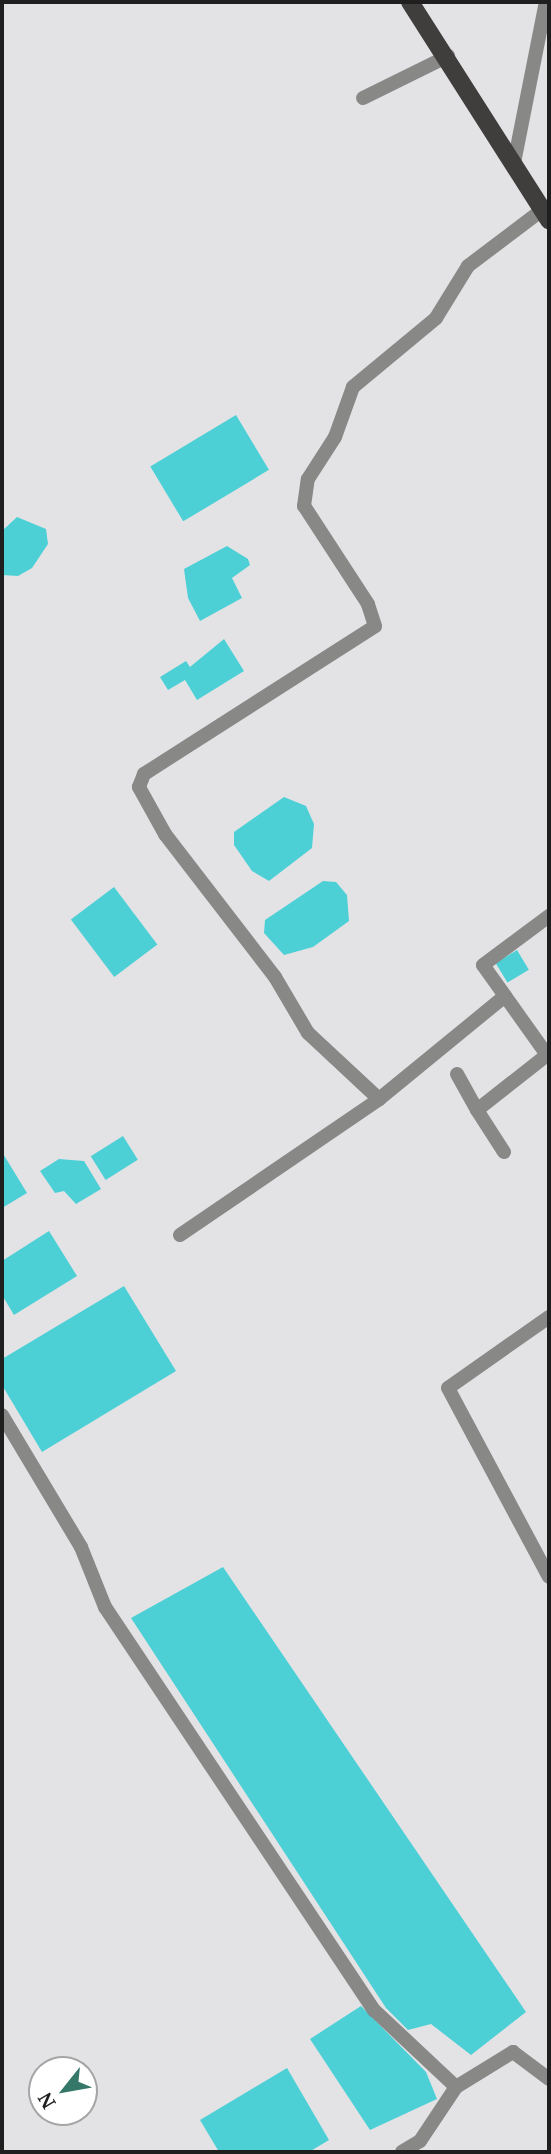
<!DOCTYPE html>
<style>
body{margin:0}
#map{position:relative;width:551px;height:2154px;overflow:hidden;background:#e3e3e6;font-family:"Noto Serif",serif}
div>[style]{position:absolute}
.water>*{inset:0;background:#4cd0d6;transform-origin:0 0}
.street>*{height:14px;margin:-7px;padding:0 7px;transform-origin:7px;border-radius:7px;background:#888887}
.primary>*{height:18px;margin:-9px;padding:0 9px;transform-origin:9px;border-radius:9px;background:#403e3d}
span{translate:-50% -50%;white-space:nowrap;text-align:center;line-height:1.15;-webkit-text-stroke:7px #fff;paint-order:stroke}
.frame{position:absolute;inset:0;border:4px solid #1f1f20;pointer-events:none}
.north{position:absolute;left:28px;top:2056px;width:70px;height:70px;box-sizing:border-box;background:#fff;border:2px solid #a5a5a6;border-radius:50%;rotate:239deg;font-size:19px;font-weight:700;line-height:28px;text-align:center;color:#1f1f20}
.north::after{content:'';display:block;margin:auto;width:24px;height:32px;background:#357769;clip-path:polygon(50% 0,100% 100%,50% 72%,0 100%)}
</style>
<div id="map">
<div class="water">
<div style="left:236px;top:415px;width:64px;height:100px;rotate:59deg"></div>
<div style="clip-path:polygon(17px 517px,46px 529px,48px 544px,32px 568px,18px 576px,2px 575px,2px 531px)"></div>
<div style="clip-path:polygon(227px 546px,248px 559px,250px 565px,232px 578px,242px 598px,200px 621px,188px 598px,184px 569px)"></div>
<div style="clip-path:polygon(224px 639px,244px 671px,197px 700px,185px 680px,168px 690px,160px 677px,186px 661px,190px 667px)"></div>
<div style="clip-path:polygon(284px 797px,306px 806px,314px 824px,312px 848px,269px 881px,252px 871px,234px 845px,234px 832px)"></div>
<div style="clip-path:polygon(323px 881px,336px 882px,347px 895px,349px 921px,313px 947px,284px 955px,264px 933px,265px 920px)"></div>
<div style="left:114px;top:887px;width:72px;height:54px;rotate:53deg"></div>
<div style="left:517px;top:950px;width:23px;height:25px;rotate:59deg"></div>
<div style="left:123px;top:1136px;width:28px;height:38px;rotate:58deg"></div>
<div style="clip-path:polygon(2px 1152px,27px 1193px,2px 1208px)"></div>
<div style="clip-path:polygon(59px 1159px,84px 1161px,101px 1189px,76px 1204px,64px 1191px,55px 1193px,40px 1171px)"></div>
<div style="clip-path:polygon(49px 1231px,77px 1276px,14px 1315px,2px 1295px,2px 1261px)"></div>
<div style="clip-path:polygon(124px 1286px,176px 1371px,42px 1452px,2px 1385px,2px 1359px)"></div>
<div style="clip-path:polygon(223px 1567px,526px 2012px,471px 2055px,431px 2024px,408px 2030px,386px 2008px,131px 1618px)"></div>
<div style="clip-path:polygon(361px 2006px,426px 2072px,437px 2099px,370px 2130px,310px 2039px)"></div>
<div style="clip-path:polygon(287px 2068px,329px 2140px,309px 2152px,219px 2152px,200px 2120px)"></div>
</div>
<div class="street">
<div style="left:363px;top:98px;width:95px;rotate:-26.3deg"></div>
<div style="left:514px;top:163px;width:164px;rotate:-78.8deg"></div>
<div style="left:505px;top:996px;width:163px;rotate:140.7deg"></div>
<div style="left:379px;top:1099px;width:97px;rotate:-137.1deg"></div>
<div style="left:308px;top:1033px;width:65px;rotate:-120.5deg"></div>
<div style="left:275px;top:977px;width:180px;rotate:-127.6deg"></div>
<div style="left:165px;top:834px;width:54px;rotate:-119deg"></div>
<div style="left:139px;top:787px;width:14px;rotate:-69deg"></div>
<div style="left:144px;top:774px;width:274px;rotate:-32.6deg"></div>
<div style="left:375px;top:626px;width:23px;rotate:-108deg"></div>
<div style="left:368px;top:604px;width:117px;rotate:-123.1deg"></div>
<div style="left:304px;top:506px;width:27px;rotate:-82deg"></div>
<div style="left:308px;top:479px;width:50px;rotate:-57.3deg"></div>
<div style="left:335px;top:437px;width:53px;rotate:-70.2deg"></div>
<div style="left:353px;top:387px;width:108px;rotate:-39.7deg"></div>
<div style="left:436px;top:318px;width:61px;rotate:-58.4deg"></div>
<div style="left:468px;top:266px;width:93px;rotate:-37.1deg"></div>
<div style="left:457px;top:1074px;width:41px;rotate:60.9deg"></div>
<div style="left:504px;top:1152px;width:50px;rotate:-122.7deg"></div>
<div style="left:477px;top:1110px;width:89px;rotate:-38.2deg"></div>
<div style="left:547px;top:1055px;width:110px;rotate:-125.4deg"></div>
<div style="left:483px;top:965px;width:82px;rotate:-36.6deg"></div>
<div style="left:180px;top:1235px;width:241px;rotate:-34.3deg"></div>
<div style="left:549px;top:1317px;width:123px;rotate:144.9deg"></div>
<div style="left:448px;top:1388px;width:214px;rotate:61.9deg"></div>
<div style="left:2px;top:1415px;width:154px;rotate:59.1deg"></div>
<div style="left:81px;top:1547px;width:65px;rotate:68.2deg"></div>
<div style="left:105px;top:1607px;width:485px;rotate:56.3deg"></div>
<div style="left:374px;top:2010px;width:112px;rotate:43.2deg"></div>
<div style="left:456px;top:2087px;width:65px;rotate:123.7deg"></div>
<div style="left:420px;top:2141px;width:21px;rotate:149deg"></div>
<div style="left:456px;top:2087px;width:67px;rotate:-31.6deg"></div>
<div style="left:513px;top:2052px;width:45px;rotate:36.9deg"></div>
</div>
<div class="primary">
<div style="left:410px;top:2px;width:259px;rotate:57.5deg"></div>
</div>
<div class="frame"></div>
<div class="north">N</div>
</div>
